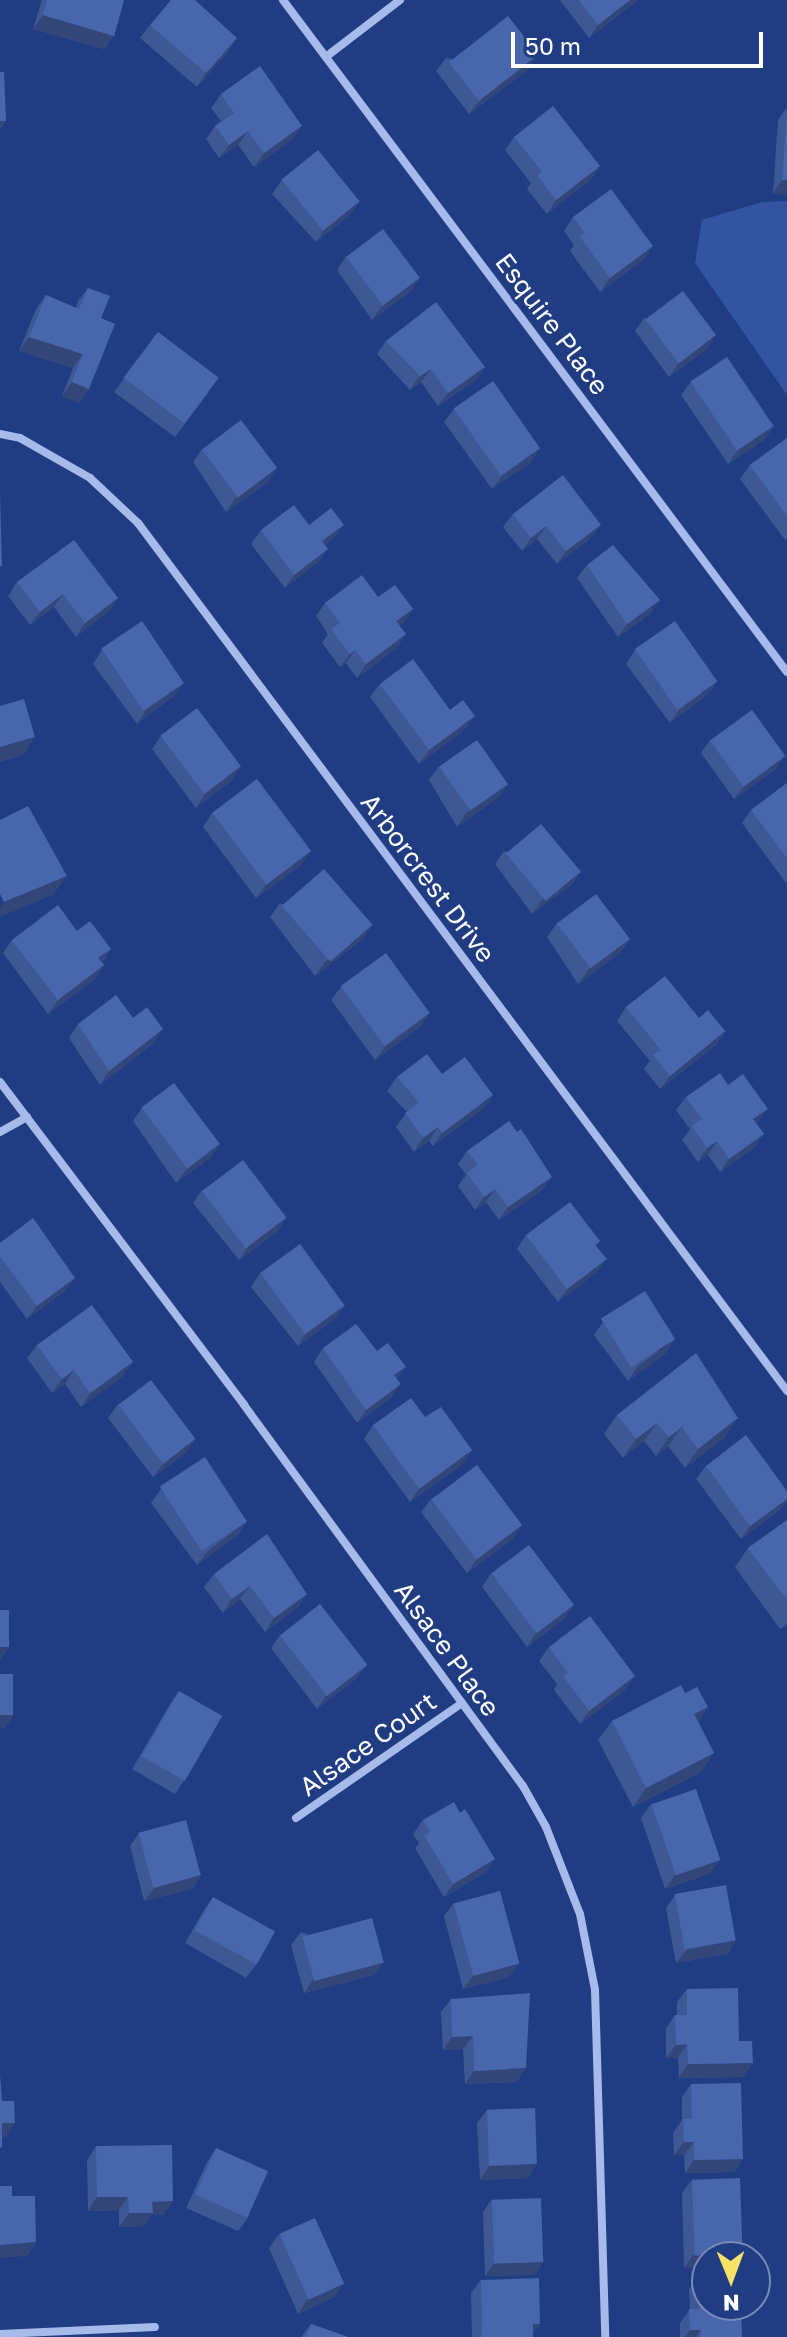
<!DOCTYPE html>
<style>
body{margin:0}
#map{position:relative;width:787px;height:2337px;overflow:hidden;background:#203c82;font-family:"Golos Text",sans-serif}
div>[style]{position:absolute}
.green>*{inset:0;background:#3354a0}
.minor>*{height:8px;margin:-4px;padding:0 4px;transform-origin:4px;border-radius:4px;background:#a6bbe9}
.wall>*{inset:0;background:#3e5893}
.shaded-wall>*{inset:0;background:#324778}
.building>*{inset:0;background:#4866ab;transform-origin:0 0}
span{translate:-50% -50%;white-space:nowrap;text-align:center;line-height:1.15;-webkit-text-stroke:6px #203c82;paint-order:stroke}
.street-label{font-size:26px;color:#fff}
.north{position:absolute;left:691px;top:2241px;width:80px;height:80px;box-sizing:border-box;background:#203c82;border:2px solid #798ab4;border-radius:50%;rotate:179deg;font-size:22px;font-weight:700;line-height:32px;text-align:center;color:#fff}
.north::after{content:'';display:block;margin:auto;width:28px;height:36px;background:#f6e267;clip-path:polygon(50% 0,100% 100%,50% 72%,0 100%)}
.scale{position:absolute;left:511px;top:32px;width:252px;height:36px;box-sizing:border-box;border:4px solid #fff;border-top:0;padding-left:10px;font-size:24px;line-height:28px;white-space:nowrap;color:#fff;-webkit-text-stroke:6px #203c82;paint-order:stroke}
</style>
<div id="map">
<div class="green">
<div style="clip-path:polygon(787px 201px,787px 395px,695px 263px,702px 220px,762px 202px)"></div>
</div>
<div class="minor">
<div style="left:283px;top:0;width:840px;rotate:53.13deg"></div>
<div style="left:327px;top:56px;width:92px;rotate:-37.5deg"></div>
<div style="left:0;top:434px;width:20px;rotate:11deg"></div>
<div style="left:20px;top:438px;width:81px;rotate:29.7deg"></div>
<div style="left:90px;top:478px;width:66px;rotate:43.2deg"></div>
<div style="left:138px;top:523px;width:1084px;rotate:53.21deg"></div>
<div style="left:0;top:1082px;width:405px;rotate:52.9deg"></div>
<div style="left:244px;top:1405px;width:472px;rotate:53.8deg"></div>
<div style="left:523px;top:1786px;width:47px;rotate:60.7deg"></div>
<div style="left:546px;top:1827px;width:93px;rotate:68.7deg"></div>
<div style="left:580px;top:1914px;width:77px;rotate:78.8deg"></div>
<div style="left:595px;top:1990px;width:347px;rotate:88.3deg"></div>
<div style="left:0;top:1132px;width:31px;rotate:-29deg"></div>
<div style="left:296px;top:1818px;width:202px;rotate:-34.7deg"></div>
<div style="left:0;top:2334px;width:155px;rotate:-2.6deg"></div>
</div>
<div class="wall">
<div style="clip-path:polygon(42px 0,124px 0,114px 36px,104px 49px,33px 29px)"></div>
<div style="clip-path:polygon(560px 0,638px 0,589px 38px)"></div>
<div style="clip-path:polygon(150px 25px,228px 52px,197px 87px,140px 38px)"></div>
<div style="clip-path:polygon(446px 58px,529px 69px,469px 114px,436px 71px)"></div>
<div style="clip-path:polygon(221px 94px,293px 139px,254px 167px,238px 145px,219px 158px,206px 139px,215px 126px,221px 121px,211px 108px)"></div>
<div style="clip-path:polygon(787px 107px,787px 195px,773px 193px,778px 120px)"></div>
<div style="clip-path:polygon(514px 137px,600px 166px,591px 179px,547px 214px,527px 189px,531px 183px,505px 150px)"></div>
<div style="clip-path:polygon(282px 180px,360px 201px,350px 215px,316px 242px,272px 194px)"></div>
<div style="clip-path:polygon(573px 217px,653px 246px,643px 260px,600px 292px,570px 251px,574px 245px,564px 231px)"></div>
<div style="clip-path:polygon(346px 256px,420px 278px,410px 292px,372px 320px,337px 270px)"></div>
<div style="clip-path:polygon(88px 288px,101px 318px,89px 389px,79px 403px,62px 396px,73px 368px,19px 351px,36px 309px,46px 295px,76px 308px,78px 301px)"></div>
<div style="clip-path:polygon(644px 318px,707px 349px,669px 377px,635px 331px)"></div>
<div style="clip-path:polygon(158px 332px,209px 392px,175px 437px,114px 392px)"></div>
<div style="clip-path:polygon(386px 341px,485px 367px,476px 380px,438px 406px,421px 382px,410px 390px,377px 354px)"></div>
<div style="clip-path:polygon(691px 382px,774px 426px,765px 439px,728px 464px,681px 395px)"></div>
<div style="clip-path:polygon(454px 409px,540px 448px,531px 462px,492px 489px,444px 422px)"></div>
<div style="clip-path:polygon(787px 438px,787px 539px,785px 540px,740px 479px,750px 465px)"></div>
<div style="clip-path:polygon(202px 449px,268px 482px,226px 512px,193px 462px)"></div>
<div style="clip-path:polygon(513px 514px,591px 538px,557px 564px,537px 539px,522px 551px,503px 527px)"></div>
<div style="clip-path:polygon(309px 525px,334px 538px,325px 545px,328px 549px,318px 562px,285px 588px,251px 544px,261px 530px)"></div>
<div style="clip-path:polygon(587px 565px,660px 600px,650px 614px,618px 637px,577px 578px)"></div>
<div style="clip-path:polygon(17px 582px,118px 598px,109px 611px,76px 637px,54px 607px,30px 625px,8px 596px)"></div>
<div style="clip-path:polygon(378px 597px,413px 609px,404px 622px,400px 625px,397px 648px,357px 678px,346px 663px,340px 667px,322px 643px,328px 634px,316px 616px,325px 603px)"></div>
<div style="clip-path:polygon(102px 650px,174px 696px,137px 724px,93px 664px)"></div>
<div style="clip-path:polygon(635px 650px,707px 695px,670px 723px,626px 664px)"></div>
<div style="clip-path:polygon(380px 684px,450px 710px,465px 729px,419px 764px,370px 697px)"></div>
<div style="clip-path:polygon(161px 736px,232px 780px,196px 808px,152px 749px)"></div>
<div style="clip-path:polygon(710px 740px,775px 770px,734px 799px,701px 753px)"></div>
<div style="clip-path:polygon(439px 766px,508px 784px,499px 797px,457px 827px,429px 780px)"></div>
<div style="clip-path:polygon(787px 783px,787px 883px,786px 883px,742px 823px,751px 810px)"></div>
<div style="clip-path:polygon(212px 813px,301px 865px,256px 898px,203px 827px)"></div>
<div style="clip-path:polygon(504px 851px,581px 872px,571px 885px,532px 914px,495px 864px)"></div>
<div style="clip-path:polygon(280px 903px,363px 939px,315px 976px,270px 917px)"></div>
<div style="clip-path:polygon(557px 923px,630px 939px,620px 953px,578px 984px,547px 937px)"></div>
<div style="clip-path:polygon(77px 931px,111px 949px,102px 962px,104px 965px,95px 979px,48px 1014px,3px 953px,12px 940px)"></div>
<div style="clip-path:polygon(341px 987px,430px 1013px,420px 1027px,375px 1060px,331px 1000px)"></div>
<div style="clip-path:polygon(626px 1007px,699px 1018px,725px 1031px,716px 1045px,660px 1089px,644px 1069px,650px 1061px,617px 1021px)"></div>
<div style="clip-path:polygon(133px 1018px,154px 1043px,100px 1085px,69px 1038px,78px 1024px)"></div>
<div style="clip-path:polygon(442px 1074px,484px 1108px,433px 1146px,429px 1141px,414px 1152px,396px 1127px,407px 1112px,387px 1091px,397px 1077px)"></div>
<div style="clip-path:polygon(686px 1097px,758px 1122px,756px 1123px,764px 1134px,754px 1148px,720px 1172px,708px 1155px,698px 1162px,682px 1140px,690px 1129px,676px 1110px)"></div>
<div style="clip-path:polygon(142px 1108px,220px 1144px,211px 1157px,176px 1183px,133px 1121px)"></div>
<div style="clip-path:polygon(467px 1151px,552px 1177px,542px 1190px,499px 1220px,486px 1202px,475px 1210px,458px 1186px,466px 1175px,458px 1164px)"></div>
<div style="clip-path:polygon(202px 1190px,286px 1218px,277px 1232px,239px 1260px,193px 1203px)"></div>
<div style="clip-path:polygon(526px 1235px,600px 1241px,596px 1246px,597px 1272px,558px 1302px,517px 1249px)"></div>
<div style="clip-path:polygon(0 1243px,65px 1291px,27px 1319px,0 1282px)"></div>
<div style="clip-path:polygon(260px 1273px,345px 1305px,336px 1318px,298px 1346px,251px 1287px)"></div>
<div style="clip-path:polygon(603px 1322px,666px 1353px,628px 1381px,594px 1335px)"></div>
<div style="clip-path:polygon(37px 1345px,123px 1376px,81px 1407px,65px 1384px,52px 1393px,27px 1358px)"></div>
<div style="clip-path:polygon(323px 1348px,397px 1379px,392px 1397px,357px 1423px,314px 1362px)"></div>
<div style="clip-path:polygon(118px 1404px,186px 1453px,153px 1477px,108px 1418px)"></div>
<div style="clip-path:polygon(617px 1415px,725px 1437px,685px 1468px,668px 1446px,656px 1456px,644px 1441px,623px 1458px,604px 1434px)"></div>
<div style="clip-path:polygon(425px 1417px,472px 1450px,463px 1464px,410px 1502px,364px 1439px,373px 1425px)"></div>
<div style="clip-path:polygon(706px 1466px,787px 1491px,787px 1501px,781px 1509px,741px 1539px,696px 1479px)"></div>
<div style="clip-path:polygon(161px 1489px,247px 1521px,238px 1535px,197px 1565px,151px 1503px)"></div>
<div style="clip-path:polygon(431px 1499px,522px 1525px,513px 1539px,467px 1573px,421px 1512px)"></div>
<div style="clip-path:polygon(787px 1520px,787px 1624px,780px 1629px,735px 1567px,748px 1548px)"></div>
<div style="clip-path:polygon(491px 1573px,564px 1619px,527px 1647px,482px 1587px)"></div>
<div style="clip-path:polygon(214px 1574px,307px 1594px,298px 1607px,265px 1632px,240px 1599px,223px 1613px,204px 1587px)"></div>
<div style="clip-path:polygon(280px 1635px,367px 1665px,357px 1678px,317px 1709px,271px 1648px)"></div>
<div style="clip-path:polygon(549px 1647px,625px 1690px,580px 1724px,554px 1690px,557px 1684px,539px 1661px)"></div>
<div style="clip-path:polygon(179px 1691px,184px 1780px,175px 1794px,132px 1769px,170px 1704px)"></div>
<div style="clip-path:polygon(685px 1693px,708px 1707px,698px 1721px,714px 1753px,701px 1772px,633px 1807px,598px 1740px,612px 1721px)"></div>
<div style="clip-path:polygon(651px 1804px,711px 1873px,665px 1889px,641px 1818px)"></div>
<div style="clip-path:polygon(423px 1820px,495px 1859px,486px 1872px,444px 1897px,415px 1848px,419px 1843px,413px 1834px)"></div>
<div style="clip-path:polygon(139px 1833px,201px 1875px,192px 1889px,144px 1901px,130px 1846px)"></div>
<div style="clip-path:polygon(675px 1895px,736px 1940px,727px 1954px,676px 1963px,666px 1908px)"></div>
<div style="clip-path:polygon(213px 1897px,256px 1965px,246px 1978px,185px 1943px,204px 1910px)"></div>
<div style="clip-path:polygon(454px 1903px,509px 1977px,463px 1989px,444px 1916px)"></div>
<div style="clip-path:polygon(301px 1932px,384px 1962px,374px 1975px,304px 1993px,291px 1945px)"></div>
<div style="clip-path:polygon(687px 1989px,743px 2077px,679px 2078px,678px 2058px,666px 2058px,666px 2028px,675px 2015px,677px 2015px,677px 2002px)"></div>
<div style="clip-path:polygon(451px 1999px,517px 2082px,465px 2084px,463px 2049px,443px 2050px,441px 2012px)"></div>
<div style="clip-path:polygon(691px 2084px,743px 2159px,734px 2172px,685px 2173px,684px 2155px,674px 2155px,673px 2133px,682px 2120px,682px 2097px)"></div>
<div style="clip-path:polygon(487px 2110px,528px 2178px,480px 2180px,477px 2123px)"></div>
<div style="clip-path:polygon(96px 2146px,164px 2215px,152px 2215px,144px 2226px,119px 2227px,119px 2210px,88px 2211px,87px 2160px)"></div>
<div style="clip-path:polygon(216px 2148px,248px 2218px,238px 2231px,186px 2208px,207px 2162px)"></div>
<div style="clip-path:polygon(692px 2180px,742px 2254px,684px 2268px,682px 2193px)"></div>
<div style="clip-path:polygon(492px 2199px,543px 2262px,534px 2275px,485px 2276px,483px 2212px)"></div>
<div style="clip-path:polygon(279px 2234px,335px 2297px,298px 2314px,269px 2248px)"></div>
<div style="clip-path:polygon(699px 2276px,742px 2337px,680px 2337px,680px 2323px,690px 2309px,689px 2289px)"></div>
<div style="clip-path:polygon(481px 2280px,533px 2333px,533px 2337px,472px 2337px,471px 2293px)"></div>
<div style="clip-path:polygon(311px 2324px,348px 2337px,301px 2337px)"></div>
</div>
<div class="shaded-wall">
<div style="clip-path:polygon(630px 0,638px 0,589px 38px,598px 25px)"></div>
<div style="clip-path:polygon(43px 15px,114px 36px,104px 49px,33px 29px)"></div>
<div style="clip-path:polygon(237px 38px,228px 52px,197px 87px,206px 73px)"></div>
<div style="clip-path:polygon(538px 55px,529px 69px,469px 114px,479px 101px)"></div>
<div style="clip-path:polygon(0 121px,6px 121px,0 130px)"></div>
<div style="clip-path:polygon(302px 126px,293px 139px,254px 167px,264px 153px)"></div>
<div style="clip-path:polygon(248px 131px,238px 145px,219px 158px,229px 145px)"></div>
<div style="clip-path:polygon(600px 166px,591px 179px,547px 214px,556px 200px)"></div>
<div style="clip-path:polygon(782px 180px,787px 180px,787px 195px,773px 193px)"></div>
<div style="clip-path:polygon(360px 201px,350px 215px,316px 242px,325px 229px)"></div>
<div style="clip-path:polygon(653px 246px,643px 260px,600px 292px,610px 278px)"></div>
<div style="clip-path:polygon(420px 278px,410px 292px,372px 320px,381px 307px)"></div>
<div style="clip-path:polygon(716px 335px,707px 349px,669px 377px,678px 364px)"></div>
<div style="clip-path:polygon(29px 337px,83px 354px,73px 368px,19px 351px)"></div>
<div style="clip-path:polygon(485px 367px,476px 380px,438px 406px,448px 393px)"></div>
<div style="clip-path:polygon(431px 369px,421px 382px,410px 390px,420px 376px)"></div>
<div style="clip-path:polygon(72px 382px,89px 389px,79px 403px,62px 396px)"></div>
<div style="clip-path:polygon(774px 426px,765px 439px,728px 464px,738px 450px)"></div>
<div style="clip-path:polygon(540px 448px,531px 462px,492px 489px,502px 476px)"></div>
<div style="clip-path:polygon(277px 468px,268px 482px,226px 512px,235px 499px)"></div>
<div style="clip-path:polygon(344px 525px,334px 538px,313px 555px,322px 541px)"></div>
<div style="clip-path:polygon(601px 525px,591px 538px,557px 564px,566px 551px)"></div>
<div style="clip-path:polygon(546px 526px,537px 539px,522px 551px,531px 538px)"></div>
<div style="clip-path:polygon(328px 549px,318px 562px,285px 588px,294px 575px)"></div>
<div style="clip-path:polygon(63px 594px,54px 607px,30px 625px,40px 612px)"></div>
<div style="clip-path:polygon(118px 598px,109px 611px,76px 637px,85px 623px)"></div>
<div style="clip-path:polygon(660px 600px,650px 614px,618px 637px,627px 624px)"></div>
<div style="clip-path:polygon(413px 609px,404px 622px,387px 634px,396px 621px)"></div>
<div style="clip-path:polygon(406px 634px,397px 648px,357px 678px,366px 664px)"></div>
<div style="clip-path:polygon(355px 650px,346px 663px,340px 667px,350px 654px)"></div>
<div style="clip-path:polygon(717px 682px,707px 695px,670px 723px,679px 710px)"></div>
<div style="clip-path:polygon(184px 683px,174px 696px,137px 724px,146px 710px)"></div>
<div style="clip-path:polygon(475px 716px,465px 729px,419px 764px,429px 750px)"></div>
<div style="clip-path:polygon(35px 737px,22px 756px,0 762px,0 747px)"></div>
<div style="clip-path:polygon(785px 756px,775px 770px,734px 799px,744px 786px)"></div>
<div style="clip-path:polygon(241px 766px,232px 780px,196px 808px,205px 794px)"></div>
<div style="clip-path:polygon(508px 784px,499px 797px,457px 827px,466px 813px)"></div>
<div style="clip-path:polygon(311px 851px,301px 865px,256px 898px,266px 885px)"></div>
<div style="clip-path:polygon(581px 872px,571px 885px,532px 914px,541px 901px)"></div>
<div style="clip-path:polygon(67px 876px,53px 895px,0 917px,0 907px,4px 902px)"></div>
<div style="clip-path:polygon(372px 925px,363px 939px,315px 976px,325px 962px)"></div>
<div style="clip-path:polygon(630px 939px,620px 953px,578px 984px,588px 970px)"></div>
<div style="clip-path:polygon(111px 949px,101px 962px,98px 958px)"></div>
<div style="clip-path:polygon(104px 965px,95px 979px,48px 1014px,58px 1000px)"></div>
<div style="clip-path:polygon(430px 1013px,420px 1027px,375px 1060px,385px 1047px)"></div>
<div style="clip-path:polygon(163px 1029px,154px 1043px,100px 1085px,109px 1071px)"></div>
<div style="clip-path:polygon(725px 1031px,716px 1045px,660px 1089px,670px 1076px)"></div>
<div style="clip-path:polygon(493px 1095px,484px 1108px,433px 1146px,442px 1133px)"></div>
<div style="clip-path:polygon(768px 1109px,758px 1122px,744px 1132px,753px 1119px)"></div>
<div style="clip-path:polygon(438px 1127px,429px 1141px,414px 1152px,423px 1138px)"></div>
<div style="clip-path:polygon(764px 1134px,754px 1148px,720px 1172px,729px 1159px)"></div>
<div style="clip-path:polygon(717px 1141px,708px 1155px,698px 1162px,707px 1148px)"></div>
<div style="clip-path:polygon(220px 1144px,211px 1157px,176px 1183px,186px 1170px)"></div>
<div style="clip-path:polygon(552px 1177px,542px 1190px,499px 1220px,508px 1207px)"></div>
<div style="clip-path:polygon(495px 1189px,486px 1202px,475px 1210px,484px 1197px)"></div>
<div style="clip-path:polygon(286px 1218px,277px 1232px,239px 1260px,249px 1246px)"></div>
<div style="clip-path:polygon(607px 1259px,597px 1272px,558px 1302px,567px 1289px)"></div>
<div style="clip-path:polygon(75px 1278px,65px 1291px,27px 1319px,37px 1306px)"></div>
<div style="clip-path:polygon(345px 1305px,336px 1318px,298px 1346px,307px 1332px)"></div>
<div style="clip-path:polygon(675px 1339px,666px 1353px,628px 1381px,637px 1367px)"></div>
<div style="clip-path:polygon(133px 1362px,123px 1376px,81px 1407px,90px 1393px)"></div>
<div style="clip-path:polygon(406px 1367px,396px 1380px,394px 1375px)"></div>
<div style="clip-path:polygon(74px 1370px,65px 1384px,52px 1393px,62px 1379px)"></div>
<div style="clip-path:polygon(401px 1384px,392px 1397px,357px 1423px,366px 1410px)"></div>
<div style="clip-path:polygon(738px 1418px,725px 1437px,685px 1468px,698px 1449px)"></div>
<div style="clip-path:polygon(657px 1423px,644px 1441px,623px 1458px,636px 1439px)"></div>
<div style="clip-path:polygon(682px 1427px,668px 1446px,656px 1456px,669px 1437px)"></div>
<div style="clip-path:polygon(196px 1439px,186px 1453px,153px 1477px,163px 1464px)"></div>
<div style="clip-path:polygon(472px 1450px,463px 1464px,410px 1502px,419px 1489px)"></div>
<div style="clip-path:polygon(787px 1499px,787px 1501px,781px 1509px,741px 1539px,750px 1526px)"></div>
<div style="clip-path:polygon(247px 1521px,238px 1535px,197px 1565px,207px 1552px)"></div>
<div style="clip-path:polygon(522px 1525px,513px 1539px,467px 1573px,476px 1560px)"></div>
<div style="clip-path:polygon(250px 1586px,240px 1599px,223px 1613px,232px 1599px)"></div>
<div style="clip-path:polygon(307px 1594px,298px 1607px,265px 1632px,274px 1618px)"></div>
<div style="clip-path:polygon(574px 1605px,564px 1619px,527px 1647px,536px 1633px)"></div>
<div style="clip-path:polygon(9px 1647px,0 1660px,0 1648px)"></div>
<div style="clip-path:polygon(367px 1665px,357px 1678px,317px 1709px,326px 1696px)"></div>
<div style="clip-path:polygon(635px 1676px,625px 1690px,580px 1724px,589px 1711px)"></div>
<div style="clip-path:polygon(708px 1707px,694px 1726px,694px 1714px)"></div>
<div style="clip-path:polygon(0 1715px,14px 1715px,5px 1728px,0 1728px)"></div>
<div style="clip-path:polygon(714px 1753px,701px 1772px,633px 1807px,646px 1788px)"></div>
<div style="clip-path:polygon(495px 1859px,486px 1872px,444px 1897px,453px 1884px)"></div>
<div style="clip-path:polygon(720px 1860px,711px 1873px,665px 1889px,675px 1875px)"></div>
<div style="clip-path:polygon(201px 1875px,192px 1889px,144px 1901px,154px 1888px)"></div>
<div style="clip-path:polygon(736px 1940px,727px 1954px,676px 1963px,686px 1950px)"></div>
<div style="clip-path:polygon(384px 1962px,374px 1975px,304px 1993px,313px 1980px)"></div>
<div style="clip-path:polygon(519px 1964px,509px 1977px,463px 1989px,473px 1976px)"></div>
<div style="clip-path:polygon(473px 2036px,463px 2049px,443px 2050px,452px 2037px)"></div>
<div style="clip-path:polygon(687px 2044px,678px 2058px,666px 2058px,676px 2045px)"></div>
<div style="clip-path:polygon(753px 2063px,743px 2077px,679px 2078px,688px 2064px)"></div>
<div style="clip-path:polygon(526px 2068px,517px 2082px,465px 2084px,474px 2071px)"></div>
<div style="clip-path:polygon(2px 2123px,15px 2123px,6px 2137px,0 2137px)"></div>
<div style="clip-path:polygon(684px 2142px,694px 2142px,684px 2155px,674px 2155px)"></div>
<div style="clip-path:polygon(743px 2159px,734px 2172px,685px 2173px,694px 2160px)"></div>
<div style="clip-path:polygon(537px 2164px,528px 2178px,480px 2180px,489px 2166px)"></div>
<div style="clip-path:polygon(97px 2197px,128px 2197px,119px 2210px,88px 2211px)"></div>
<div style="clip-path:polygon(173px 2201px,164px 2215px,152px 2215px,144px 2226px,119px 2227px,129px 2213px,152px 2202px)"></div>
<div style="clip-path:polygon(36px 2242px,27px 2256px,0 2258px,0 2245px)"></div>
<div style="clip-path:polygon(742px 2254px,740px 2257px,707px 2257px,707px 2268px,684px 2268px,693px 2255px)"></div>
<div style="clip-path:polygon(543px 2262px,534px 2275px,485px 2276px,494px 2263px)"></div>
<div style="clip-path:polygon(344px 2284px,335px 2297px,298px 2314px,307px 2300px)"></div>
<div style="clip-path:polygon(533px 2324px,540px 2324px,530px 2337px)"></div>
<div style="clip-path:polygon(690px 2330px,701px 2330px,696px 2337px,685px 2337px)"></div>
</div>
<div class="building">
<div style="clip-path:polygon(47px 0,124px 0,114px 36px,43px 15px)"></div>
<div style="clip-path:polygon(171px 0,195px 0,237px 38px,206px 73px,150px 25px)"></div>
<div style="clip-path:polygon(579px 0,630px 0,598px 25px)"></div>
<div style="left:508px;top:16px;width:49px;height:75px;rotate:52deg"></div>
<div style="clip-path:polygon(260px 66px,302px 126px,264px 153px,248px 131px,229px 145px,215px 126px,234px 113px,221px 94px)"></div>
<div style="clip-path:polygon(0 72px,4px 72px,6px 121px,0 121px)"></div>
<div style="clip-path:polygon(553px 106px,600px 166px,556px 200px,537px 175px,542px 171px,514px 137px)"></div>
<div style="clip-path:polygon(787px 111px,787px 180px,782px 180px)"></div>
<div style="left:318px;top:150px;width:66px;height:47px;rotate:51deg"></div>
<div style="clip-path:polygon(611px 189px,653px 246px,610px 278px,580px 237px,585px 233px,573px 217px)"></div>
<div style="left:383px;top:229px;width:61px;height:46px;rotate:53deg"></div>
<div style="clip-path:polygon(88px 288px,110px 296px,101px 318px,115px 324px,89px 389px,72px 382px,83px 354px,29px 337px,46px 295px,79px 309px)"></div>
<div style="left:683px;top:291px;width:55px;height:47px;rotate:53deg"></div>
<div style="clip-path:polygon(436px 302px,485px 367px,448px 393px,431px 369px,420px 376px,386px 341px)"></div>
<div style="left:158px;top:332px;width:76px;height:57px;rotate:37deg"></div>
<div style="left:727px;top:357px;width:83px;height:44px;rotate:56deg"></div>
<div style="left:493px;top:381px;width:82px;height:48px;rotate:55deg"></div>
<div style="left:241px;top:420px;width:60px;height:49px;rotate:53deg"></div>
<div style="clip-path:polygon(787px 438px,787px 516px,750px 465px)"></div>
<div style="clip-path:polygon(563px 475px,601px 525px,566px 551px,546px 526px,531px 538px,513px 514px)"></div>
<div style="clip-path:polygon(0 494px,2px 566px,0 566px)"></div>
<div style="clip-path:polygon(294px 505px,309px 525px,331px 508px,344px 525px,322px 541px,328px 549px,294px 575px,261px 530px)"></div>
<div style="clip-path:polygon(74px 540px,118px 598px,85px 623px,63px 594px,40px 612px,17px 582px)"></div>
<div style="clip-path:polygon(613px 545px,660px 600px,627px 624px,587px 565px)"></div>
<div style="clip-path:polygon(362px 575px,378px 597px,395px 585px,413px 609px,396px 621px,406px 634px,366px 664px,355px 650px,350px 654px,331px 629px,340px 623px,325px 603px)"></div>
<div style="left:142px;top:621px;width:75px;height:49px;rotate:56deg"></div>
<div style="left:675px;top:621px;width:74px;height:49px;rotate:55deg"></div>
<div style="clip-path:polygon(413px 659px,450px 710px,463px 700px,475px 716px,429px 750px,380px 684px)"></div>
<div style="clip-path:polygon(24px 699px,35px 737px,0 747px,0 706px)"></div>
<div style="left:197px;top:708px;width:73px;height:46px;rotate:53deg"></div>
<div style="left:752px;top:710px;width:57px;height:52px;rotate:54deg"></div>
<div style="left:477px;top:740px;width:54px;height:46px;rotate:55deg"></div>
<div style="left:257px;top:779px;width:90px;height:56px;rotate:53deg"></div>
<div style="clip-path:polygon(787px 783px,787px 858px,751px 810px)"></div>
<div style="clip-path:polygon(28px 806px,67px 876px,4px 902px,0 894px,0 820px)"></div>
<div style="left:541px;top:824px;width:62px;height:46px;rotate:50deg"></div>
<div style="left:324px;top:869px;width:74px;height:56px;rotate:49deg"></div>
<div style="left:596px;top:894px;width:56px;height:49px;rotate:53deg"></div>
<div style="clip-path:polygon(58px 905px,77px 931px,90px 921px,111px 949px,98px 958px,104px 965px,58px 1000px,12px 940px)"></div>
<div style="left:386px;top:953px;width:74px;height:56px;rotate:54deg"></div>
<div style="clip-path:polygon(665px 976px,699px 1018px,708px 1010px,725px 1031px,670px 1076px,653px 1055px,661px 1050px,626px 1007px)"></div>
<div style="clip-path:polygon(116px 995px,133px 1018px,147px 1007px,163px 1029px,109px 1071px,78px 1024px)"></div>
<div style="clip-path:polygon(427px 1054px,442px 1074px,465px 1057px,493px 1095px,442px 1133px,438px 1127px,423px 1138px,405px 1113px,419px 1102px,397px 1077px)"></div>
<div style="clip-path:polygon(720px 1073px,728px 1085px,743px 1074px,768px 1109px,753px 1119px,764px 1134px,729px 1159px,717px 1141px,707px 1148px,692px 1126px,702px 1119px,686px 1097px)"></div>
<div style="left:174px;top:1083px;width:76px;height:41px;rotate:53deg"></div>
<div style="clip-path:polygon(509px 1121px,517px 1132px,521px 1129px,552px 1177px,508px 1207px,495px 1189px,484px 1197px,467px 1173px,478px 1165px,467px 1151px)"></div>
<div style="left:243px;top:1160px;width:72px;height:51px;rotate:53deg"></div>
<div style="clip-path:polygon(570px 1202px,600px 1241px,595px 1245px,607px 1259px,567px 1289px,526px 1235px)"></div>
<div style="clip-path:polygon(33px 1218px,75px 1278px,37px 1306px,0 1256px,0 1243px)"></div>
<div style="left:300px;top:1244px;width:76px;height:49px;rotate:54deg"></div>
<div style="left:645px;top:1291px;width:57px;height:52px;rotate:58deg"></div>
<div style="clip-path:polygon(92px 1305px,133px 1362px,90px 1393px,74px 1370px,62px 1379px,37px 1345px)"></div>
<div style="clip-path:polygon(356px 1324px,377px 1351px,388px 1343px,406px 1367px,394px 1375px,401px 1384px,366px 1410px,323px 1348px)"></div>
<div style="clip-path:polygon(696px 1353px,738px 1418px,698px 1449px,682px 1427px,669px 1437px,657px 1423px,636px 1439px,617px 1415px)"></div>
<div style="left:151px;top:1380px;width:74px;height:41px;rotate:53deg"></div>
<div style="clip-path:polygon(411px 1398px,425px 1417px,441px 1407px,472px 1450px,419px 1489px,373px 1425px)"></div>
<div style="clip-path:polygon(746px 1435px,787px 1491px,787px 1499px,750px 1526px,706px 1466px)"></div>
<div style="left:205px;top:1457px;width:77px;height:54px;rotate:57deg"></div>
<div style="left:477px;top:1465px;width:75px;height:57px;rotate:53deg"></div>
<div style="clip-path:polygon(787px 1520px,787px 1600px,748px 1548px)"></div>
<div style="clip-path:polygon(267px 1534px,307px 1594px,274px 1618px,250px 1586px,232px 1599px,214px 1574px)"></div>
<div style="left:529px;top:1545px;width:75px;height:47px;rotate:53deg"></div>
<div style="left:320px;top:1604px;width:77px;height:51px;rotate:52deg"></div>
<div style="left:9px;top:1610px;width:37px;height:9px;rotate:90deg"></div>
<div style="clip-path:polygon(590px 1616px,635px 1676px,589px 1711px,563px 1676px,568px 1673px,549px 1647px)"></div>
<div style="left:0;top:1674px;width:13px;height:41px"></div>
<div style="clip-path:polygon(681px 1685px,685px 1693px,697px 1687px,708px 1707px,694px 1714px,714px 1753px,646px 1788px,612px 1721px)"></div>
<div style="left:179px;top:1691px;width:50px;height:75px;rotate:30deg"></div>
<div style="left:696px;top:1789px;width:75px;height:47px;rotate:71deg"></div>
<div style="clip-path:polygon(454px 1802px,460px 1813px,465px 1809px,495px 1859px,453px 1884px,424px 1835px,430px 1832px,423px 1820px)"></div>
<div style="left:186px;top:1820px;width:57px;height:49px;rotate:75deg"></div>
<div style="left:726px;top:1885px;width:56px;height:52px;rotate:80deg"></div>
<div style="left:500px;top:1891px;width:75px;height:48px;rotate:75deg"></div>
<div style="left:213px;top:1897px;width:71px;height:38px;rotate:29deg"></div>
<div style="left:372px;top:1918px;width:46px;height:72px;rotate:75deg"></div>
<div style="clip-path:polygon(738px 1988px,739px 2041px,752px 2041px,753px 2063px,688px 2064px,687px 2044px,676px 2045px,675px 2015px,687px 2015px,687px 1989px)"></div>
<div style="clip-path:polygon(530px 1993px,526px 2068px,474px 2071px,473px 2036px,452px 2037px,451px 1999px)"></div>
<div style="clip-path:polygon(0 2075px,2px 2101px,14px 2101px,15px 2123px,2px 2123px,2px 2147px,0 2148px)"></div>
<div style="clip-path:polygon(741px 2083px,743px 2159px,694px 2160px,694px 2142px,684px 2142px,683px 2119px,692px 2119px,691px 2084px)"></div>
<div style="left:535px;top:2108px;width:56px;height:48px;rotate:88deg"></div>
<div style="clip-path:polygon(172px 2145px,173px 2201px,152px 2202px,153px 2213px,129px 2213px,128px 2197px,97px 2197px,96px 2146px)"></div>
<div style="left:216px;top:2148px;width:57px;height:51px;rotate:24deg"></div>
<div style="left:740px;top:2178px;width:76px;height:48px;rotate:88deg"></div>
<div style="clip-path:polygon(0 2186px,12px 2186px,12px 2196px,35px 2196px,36px 2242px,0 2245px)"></div>
<div style="left:541px;top:2198px;width:64px;height:49px;rotate:88deg"></div>
<div style="left:315px;top:2218px;width:72px;height:39px;rotate:66deg"></div>
<div style="clip-path:polygon(707px 2275px,707px 2305px,741px 2305px,742px 2337px,701px 2337px,701px 2330px,690px 2330px,689px 2309px,700px 2309px,699px 2276px)"></div>
<div style="clip-path:polygon(539px 2278px,540px 2324px,533px 2324px,533px 2337px,482px 2337px,481px 2280px)"></div>
<div style="clip-path:polygon(311px 2324px,348px 2337px,306px 2337px)"></div>
</div>
<div class="street-label">
<span style="left:552px;top:324px;rotate:53deg">Esquire Place</span>
<span style="left:428px;top:878px;rotate:53deg">Arborcrest Drive</span>
<span style="left:447px;top:1649px;rotate:54deg">Alsace Place</span>
<span style="left:368px;top:1744px;rotate:-35deg">Alsace Court</span>
</div>
<div class="north">N</div>
<div class="scale">50 m</div>
</div>
